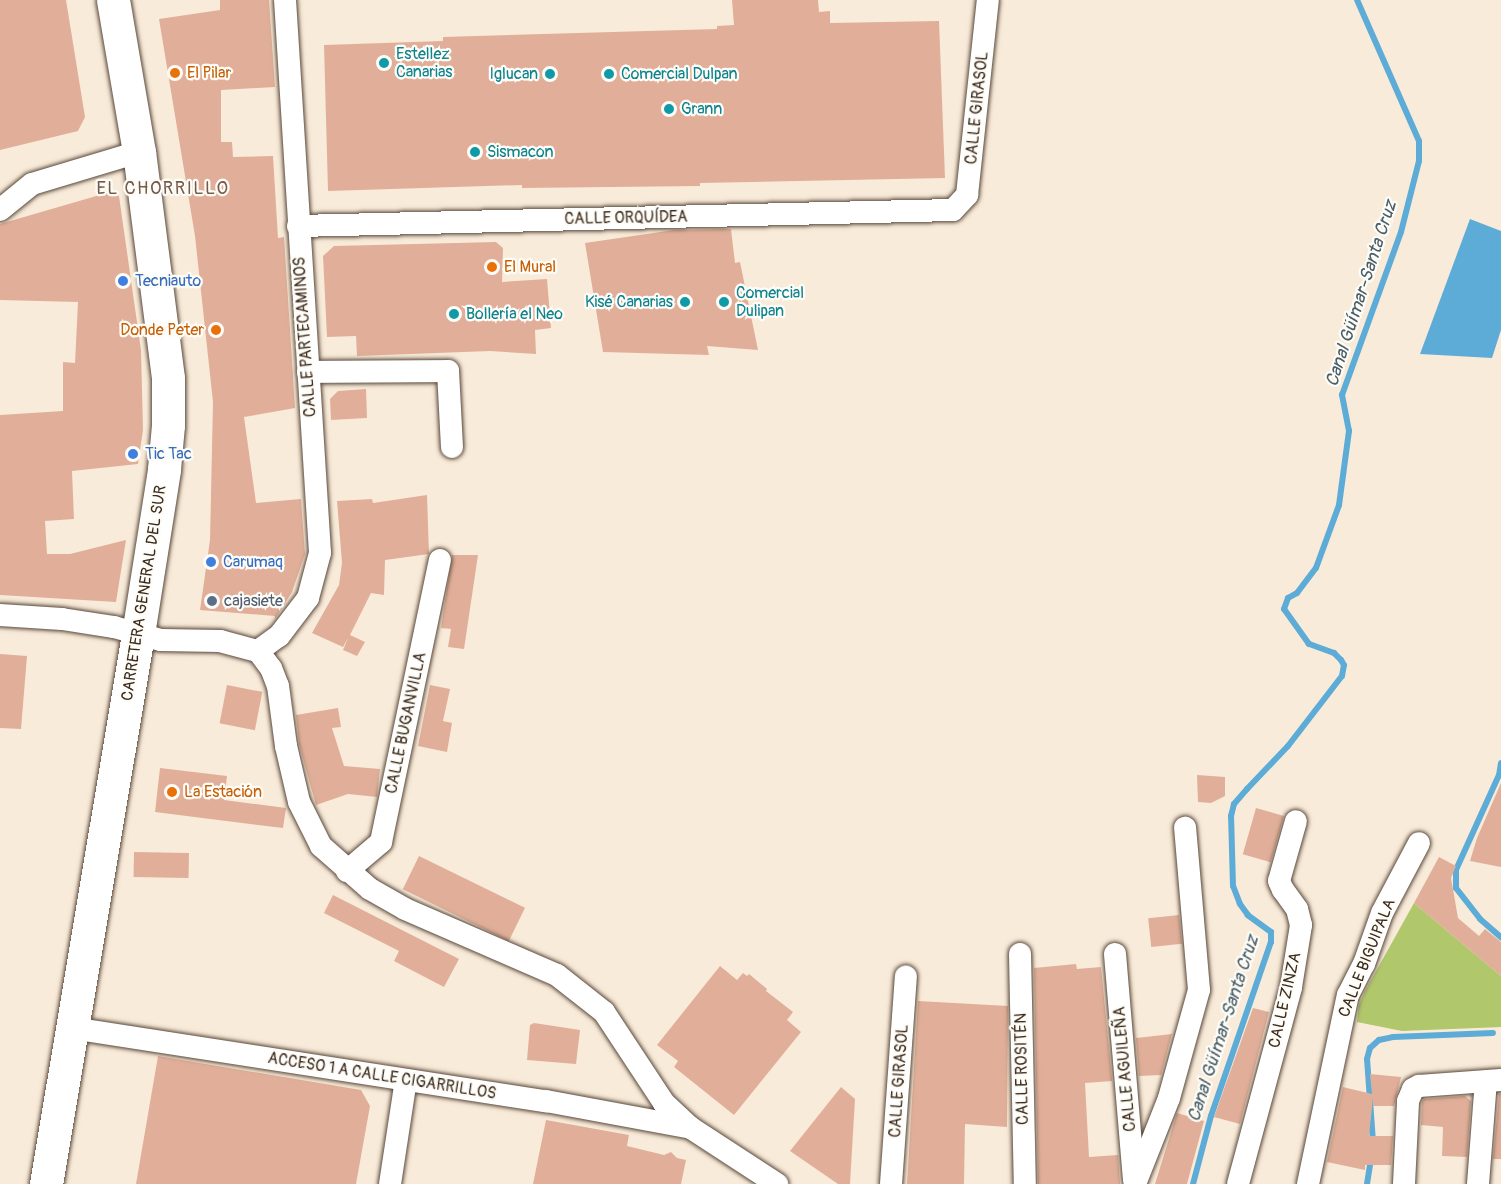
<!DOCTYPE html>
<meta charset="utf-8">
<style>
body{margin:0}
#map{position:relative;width:1501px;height:1184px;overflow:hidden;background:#f9ebd9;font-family:Pangolin,sans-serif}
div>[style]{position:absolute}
.green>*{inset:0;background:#b1c76c}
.water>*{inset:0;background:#5dacd7}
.stream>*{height:6px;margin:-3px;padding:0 3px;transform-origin:3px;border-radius:3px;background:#5dacd7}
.building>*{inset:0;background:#e1af99;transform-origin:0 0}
.roads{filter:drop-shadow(0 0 2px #58473a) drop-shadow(0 0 2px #58473a)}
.street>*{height:22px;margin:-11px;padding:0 11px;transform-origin:11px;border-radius:11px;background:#fff}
.primary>*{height:33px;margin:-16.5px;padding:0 16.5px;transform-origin:16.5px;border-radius:16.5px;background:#fff}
.dots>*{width:16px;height:16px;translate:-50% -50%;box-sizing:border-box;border:3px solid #fdfcf7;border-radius:50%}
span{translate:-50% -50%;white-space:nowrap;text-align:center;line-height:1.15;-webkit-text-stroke:4.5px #fdfcf7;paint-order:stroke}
.culture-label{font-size:16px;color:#0d838f}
.left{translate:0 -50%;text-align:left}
.right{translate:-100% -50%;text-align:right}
.food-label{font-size:16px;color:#c56008}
.street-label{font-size:16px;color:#3b2a1e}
.shop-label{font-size:16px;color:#366cbe}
.service-label{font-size:16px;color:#4e5e75}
.neighbourhood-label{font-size:18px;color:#755949;letter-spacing:1.5px}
.water-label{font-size:18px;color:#495e68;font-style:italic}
</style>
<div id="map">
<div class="green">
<div style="clip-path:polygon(1414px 903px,1501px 976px,1501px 1027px,1402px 1031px,1357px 1022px,1359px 1005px,1365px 991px)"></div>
</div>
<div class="water">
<div style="clip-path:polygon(1470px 219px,1501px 231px,1501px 330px,1492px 358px,1420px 354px)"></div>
</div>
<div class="stream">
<div style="left:1501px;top:763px;width:12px;rotate:99deg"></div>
<div style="left:1499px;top:775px;width:104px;rotate:114.4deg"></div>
<div style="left:1456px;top:870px;width:18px;rotate:90deg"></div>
<div style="left:1456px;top:888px;width:39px;rotate:52deg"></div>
<div style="left:1480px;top:919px;width:28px;rotate:41deg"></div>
<div style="left:1373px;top:1142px;width:83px;rotate:-94.1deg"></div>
<div style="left:1367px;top:1059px;width:11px;rotate:-75deg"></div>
<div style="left:1370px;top:1048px;width:12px;rotate:-42deg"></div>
<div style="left:1379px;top:1040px;width:14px;rotate:-12deg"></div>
<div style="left:1393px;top:1037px;width:100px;rotate:-2.3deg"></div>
<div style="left:1193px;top:1184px;width:70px;rotate:-75.2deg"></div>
<div style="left:1211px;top:1116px;width:184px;rotate:-71deg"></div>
<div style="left:1271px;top:942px;width:10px;rotate:-90deg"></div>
<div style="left:1271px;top:932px;width:29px;rotate:-144deg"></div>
<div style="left:1248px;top:915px;width:14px;rotate:-126deg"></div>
<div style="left:1240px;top:904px;width:19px;rotate:-111deg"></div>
<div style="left:1233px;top:886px;width:70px;rotate:-91.6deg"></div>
<div style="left:1231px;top:816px;width:12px;rotate:-76deg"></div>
<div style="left:1234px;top:804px;width:20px;rotate:-49deg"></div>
<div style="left:1247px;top:789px;width:59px;rotate:-46.4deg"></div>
<div style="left:1288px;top:746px;width:88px;rotate:-52.4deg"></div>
<div style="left:1342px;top:676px;width:11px;rotate:-80deg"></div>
<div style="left:1344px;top:665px;width:6px;rotate:-121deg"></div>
<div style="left:1341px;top:660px;width:10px;rotate:-135deg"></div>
<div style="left:1334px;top:653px;width:27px;rotate:-160deg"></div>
<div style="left:1309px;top:644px;width:43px;rotate:-125.5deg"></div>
<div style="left:1284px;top:609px;width:12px;rotate:-70deg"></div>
<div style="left:1288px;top:598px;width:10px;rotate:-29deg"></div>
<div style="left:1297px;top:593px;width:31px;rotate:-53deg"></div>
<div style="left:1316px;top:568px;width:67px;rotate:-69.9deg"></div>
<div style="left:1339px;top:505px;width:75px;rotate:-82.3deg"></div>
<div style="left:1349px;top:431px;width:37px;rotate:-101deg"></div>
<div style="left:1342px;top:395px;width:173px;rotate:-70.1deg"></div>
<div style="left:1401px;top:232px;width:73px;rotate:-75.8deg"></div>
<div style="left:1419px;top:161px;width:20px;rotate:-90deg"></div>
<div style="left:1419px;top:141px;width:154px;rotate:-113.7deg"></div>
<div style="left:1367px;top:1184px;width:26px;rotate:-81deg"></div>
</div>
<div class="building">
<div style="clip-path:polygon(0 0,66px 0,85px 117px,78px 131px,0 150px)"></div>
<div style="clip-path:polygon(220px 0,269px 0,275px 87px,221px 90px,221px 142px,232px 142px,233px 157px,273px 156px,278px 238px,284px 237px,295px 408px,244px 417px,256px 503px,301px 499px,305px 554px,292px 592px,275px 619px,275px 616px,200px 610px,210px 540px,213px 402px,195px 236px,159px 19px,220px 10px)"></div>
<div style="clip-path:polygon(732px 0,818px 0,819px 12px,830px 11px,830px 23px,939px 21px,945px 178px,700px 183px,700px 186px,522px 188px,522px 185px,328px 191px,324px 45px,443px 41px,443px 37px,717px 29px,717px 26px,734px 25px)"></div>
<div style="clip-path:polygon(110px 192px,119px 196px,141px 350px,143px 430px,138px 464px,72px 471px,74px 519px,45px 521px,47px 554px,70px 554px,126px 540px,116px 602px,0 595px,0 415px,63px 411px,63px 362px,75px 363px,78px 302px,0 300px,0 224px)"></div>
<div style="clip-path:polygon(731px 229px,735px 263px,740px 262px,758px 350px,707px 346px,709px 355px,603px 352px,585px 243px,674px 230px)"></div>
<div style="clip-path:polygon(496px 242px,503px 248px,502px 282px,547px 279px,551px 328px,535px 330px,536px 354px,490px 351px,357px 356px,356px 336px,327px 337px,323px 256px,334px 246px)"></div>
<div style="clip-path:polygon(366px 389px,367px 418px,331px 420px,330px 399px,338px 391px)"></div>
<div style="clip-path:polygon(427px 495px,429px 554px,385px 560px,384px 595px,371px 593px,350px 635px,365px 642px,357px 656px,343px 650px,348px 638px,343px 647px,312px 633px,339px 585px,342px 563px,337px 501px,372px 499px,373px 503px)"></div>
<div style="clip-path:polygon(452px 555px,478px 555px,464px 649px,448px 647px,451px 629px,441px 628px)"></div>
<div style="clip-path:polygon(0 654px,27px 656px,21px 729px,0 728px)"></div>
<div style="left:227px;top:685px;width:36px;height:39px;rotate:11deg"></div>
<div style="clip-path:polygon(430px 685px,450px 689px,443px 721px,452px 723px,447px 752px,418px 746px)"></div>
<div style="clip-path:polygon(338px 708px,341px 727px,332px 728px,344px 766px,380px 769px,377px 797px,348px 794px,316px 805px,299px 744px,296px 715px)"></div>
<div style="clip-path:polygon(160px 768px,227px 776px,224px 800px,286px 808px,283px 828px,155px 812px)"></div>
<div style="clip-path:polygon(1197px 775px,1225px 777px,1225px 796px,1211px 803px,1198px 802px)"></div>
<div style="clip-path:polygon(1501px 783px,1501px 867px,1470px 861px,1477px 838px)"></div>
<div style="left:1256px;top:808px;width:29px;height:48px;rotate:16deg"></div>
<div style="left:134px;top:852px;width:55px;height:25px;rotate:1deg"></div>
<div style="left:419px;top:856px;width:118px;height:37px;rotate:26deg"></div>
<div style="clip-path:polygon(1439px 857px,1456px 866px,1451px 878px,1458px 918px,1479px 936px,1485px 929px,1501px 942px,1501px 976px,1414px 903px)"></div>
<div style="clip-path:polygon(333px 895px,459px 959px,444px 987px,394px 961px,399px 951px,324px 913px)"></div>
<div style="left:1179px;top:915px;width:29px;height:31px;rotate:84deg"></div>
<div style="clip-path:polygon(1076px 964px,1077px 969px,1101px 967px,1112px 1079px,1112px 1081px,1085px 1083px,1089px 1157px,1118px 1155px,1120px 1184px,1038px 1184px,1034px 968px)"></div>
<div style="clip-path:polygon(720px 966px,737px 980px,743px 973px,747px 976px,749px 974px,767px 989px,766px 991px,793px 1012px,787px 1020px,801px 1032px,734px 1115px,674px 1067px,678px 1061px,657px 1045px)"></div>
<div style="clip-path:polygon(918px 1001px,1008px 1006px,1007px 1127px,965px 1124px,964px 1184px,907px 1184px)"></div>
<div style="clip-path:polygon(1253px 1008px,1269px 1012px,1240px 1124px,1214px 1117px)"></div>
<div style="clip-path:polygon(534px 1023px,580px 1030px,576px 1064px,527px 1060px,530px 1025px)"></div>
<div style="clip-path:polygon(1172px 1034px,1161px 1075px,1139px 1076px,1136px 1038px)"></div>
<div style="clip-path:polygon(158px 1056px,361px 1090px,370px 1106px,356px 1184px,136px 1184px)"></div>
<div style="clip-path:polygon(1370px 1074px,1401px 1077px,1394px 1106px,1373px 1106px,1373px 1097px,1369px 1136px,1393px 1136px,1391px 1165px,1365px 1165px,1365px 1170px,1327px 1162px,1343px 1087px,1372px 1094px)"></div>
<div style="clip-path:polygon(841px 1087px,855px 1099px,850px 1184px,838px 1184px,790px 1151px)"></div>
<div style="clip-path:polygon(1499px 1094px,1501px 1094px,1501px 1159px,1493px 1159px)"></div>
<div style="clip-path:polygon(1465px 1096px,1471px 1101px,1467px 1157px,1442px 1156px,1443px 1127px,1421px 1125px,1422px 1102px,1424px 1099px)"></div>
<div style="clip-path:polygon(1177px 1113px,1204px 1121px,1187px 1184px,1155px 1184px)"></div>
<div style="clip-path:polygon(546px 1120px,629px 1135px,627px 1146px,664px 1155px,671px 1152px,677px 1158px,686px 1160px,681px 1184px,533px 1184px)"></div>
</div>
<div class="roads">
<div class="street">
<div style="left:0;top:210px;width:41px;rotate:-39.1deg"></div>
<div style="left:32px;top:184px;width:112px;rotate:-16.7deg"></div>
<div style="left:298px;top:226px;width:655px;rotate:-1.4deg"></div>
<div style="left:953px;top:210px;width:21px;rotate:-47deg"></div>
<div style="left:967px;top:195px;width:196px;rotate:-83.9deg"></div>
<div style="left:308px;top:372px;width:140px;rotate:-0.4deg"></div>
<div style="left:448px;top:371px;width:76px;rotate:87deg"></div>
<div style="left:0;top:615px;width:62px;rotate:3.7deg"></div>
<div style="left:62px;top:619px;width:53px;rotate:8.7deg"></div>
<div style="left:114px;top:627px;width:49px;rotate:15.5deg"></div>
<div style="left:161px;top:640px;width:59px;rotate:1deg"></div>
<div style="left:220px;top:641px;width:39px;rotate:15deg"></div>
<div style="left:258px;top:651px;width:21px;rotate:53deg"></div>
<div style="left:271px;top:668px;width:19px;rotate:69deg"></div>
<div style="left:278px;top:686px;width:61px;rotate:82.4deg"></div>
<div style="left:286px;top:746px;width:57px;rotate:76.9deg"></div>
<div style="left:299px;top:802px;width:49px;rotate:63.4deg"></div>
<div style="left:321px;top:846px;width:65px;rotate:41.3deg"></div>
<div style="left:370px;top:889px;width:40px;rotate:29.7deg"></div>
<div style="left:405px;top:909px;width:166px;rotate:23.5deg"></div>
<div style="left:557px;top:975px;width:60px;rotate:38.2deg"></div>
<div style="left:604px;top:1012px;width:109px;rotate:56.6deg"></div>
<div style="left:664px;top:1103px;width:37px;rotate:43deg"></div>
<div style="left:691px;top:1128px;width:103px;rotate:33.1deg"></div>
<div style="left:258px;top:651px;width:26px;rotate:-36deg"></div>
<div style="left:279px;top:636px;width:48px;rotate:-52.7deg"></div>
<div style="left:308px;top:598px;width:47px;rotate:-75.1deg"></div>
<div style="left:320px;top:553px;width:554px;rotate:-93.62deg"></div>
<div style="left:347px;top:871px;width:45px;rotate:-40.5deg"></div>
<div style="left:381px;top:842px;width:288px;rotate:-78.2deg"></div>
<div style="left:1020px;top:954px;width:230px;rotate:88.8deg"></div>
<div style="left:1115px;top:954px;width:227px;rotate:85.2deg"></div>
<div style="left:72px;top:1028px;width:480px;rotate:8.8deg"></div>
<div style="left:546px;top:1101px;width:147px;rotate:10.5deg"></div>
<div style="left:390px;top:1184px;width:105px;rotate:-81.3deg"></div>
<div style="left:891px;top:1184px;width:208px;rotate:-85.9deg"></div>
<div style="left:1135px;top:1184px;width:92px;rotate:-68.4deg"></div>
<div style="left:1169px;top:1098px;width:112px;rotate:-74.5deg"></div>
<div style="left:1199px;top:990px;width:163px;rotate:-94.9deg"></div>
<div style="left:1238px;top:1184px;width:204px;rotate:-74.9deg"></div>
<div style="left:1291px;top:987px;width:63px;rotate:-80.8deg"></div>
<div style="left:1301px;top:925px;width:16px;rotate:-104deg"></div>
<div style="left:1297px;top:909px;width:24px;rotate:-126deg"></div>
<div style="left:1283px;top:890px;width:10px;rotate:-114deg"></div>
<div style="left:1279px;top:881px;width:62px;rotate:-74.2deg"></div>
<div style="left:1308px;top:1184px;width:193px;rotate:-78.1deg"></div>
<div style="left:1348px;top:995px;width:35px;rotate:-63deg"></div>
<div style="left:1364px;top:964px;width:54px;rotate:-70.6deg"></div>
<div style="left:1382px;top:913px;width:79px;rotate:-62.1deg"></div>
<div style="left:1404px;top:1184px;width:83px;rotate:-87.2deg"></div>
<div style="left:1408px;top:1101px;width:13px;rotate:-67deg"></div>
<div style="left:1413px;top:1089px;width:7px;rotate:-27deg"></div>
<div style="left:1419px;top:1086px;width:82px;rotate:-4.2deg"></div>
<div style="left:1478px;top:1184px;width:103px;rotate:-85.6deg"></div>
</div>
<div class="primary">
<div style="left:46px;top:1184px;width:558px;rotate:-80.5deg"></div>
<div style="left:138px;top:634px;width:167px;rotate:-81deg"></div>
<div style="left:164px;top:469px;width:44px;rotate:-84.8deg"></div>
<div style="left:168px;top:425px;width:47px;rotate:-90deg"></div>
<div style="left:168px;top:378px;width:228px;rotate:-97.3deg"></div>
<div style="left:139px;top:152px;width:154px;rotate:-99.7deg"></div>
</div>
</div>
<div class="dots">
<div style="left:384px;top:63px;background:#0f9aa8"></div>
<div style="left:175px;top:73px;background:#e8710a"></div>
<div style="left:550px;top:74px;background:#0f9aa8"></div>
<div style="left:609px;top:74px;background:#0f9aa8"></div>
<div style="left:669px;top:109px;background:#0f9aa8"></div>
<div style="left:475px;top:152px;background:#0f9aa8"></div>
<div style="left:492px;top:267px;background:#e8710a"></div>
<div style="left:123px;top:281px;background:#3f7fe0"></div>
<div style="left:685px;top:302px;background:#0f9aa8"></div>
<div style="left:724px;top:302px;background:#0f9aa8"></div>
<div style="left:454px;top:314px;background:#0f9aa8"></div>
<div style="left:216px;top:330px;background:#e8710a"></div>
<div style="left:133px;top:454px;background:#3f7fe0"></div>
<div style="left:211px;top:562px;background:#3f7fe0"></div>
<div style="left:212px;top:601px;background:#5c6f8a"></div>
<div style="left:172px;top:792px;background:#e8710a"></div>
</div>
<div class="culture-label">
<span class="left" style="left:396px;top:63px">Estellez<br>Canarias</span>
<span class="right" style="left:538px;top:74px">Iglucan</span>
<span class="left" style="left:621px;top:74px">Comercial Dulpan</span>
<span class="left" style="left:681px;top:109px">Grann</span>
<span class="left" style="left:487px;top:152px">Sismacon</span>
<span class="left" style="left:736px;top:302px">Comercial<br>Dulipan</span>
<span class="right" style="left:673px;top:302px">Kisé Canarias</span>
<span class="left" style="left:466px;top:314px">Bollería el Neo</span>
</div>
<div class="food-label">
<span class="left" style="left:187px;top:73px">El Pilar</span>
<span class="left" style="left:504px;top:267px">El Mural</span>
<span class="right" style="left:204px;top:330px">Donde Peter</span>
<span class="left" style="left:184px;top:792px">La Estación</span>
</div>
<div class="street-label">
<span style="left:977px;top:108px;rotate:-84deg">CALLE GIRASOL</span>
<span style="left:626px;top:218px;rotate:-1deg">CALLE ORQUÍDEA</span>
<span style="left:305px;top:337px;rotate:-94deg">CALLE PARTECAMINOS</span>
<span style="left:144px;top:593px;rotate:-81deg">CARRETERA GENERAL DEL SUR</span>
<span style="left:406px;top:723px;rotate:-78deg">CALLE BUGANVILLA</span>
<span style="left:1367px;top:958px;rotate:-68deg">CALLE BIGUIPALA</span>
<span style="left:1285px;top:1000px;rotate:-77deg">CALLE ZINZA</span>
<span style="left:1022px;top:1069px;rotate:-91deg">CALLE ROSITÉN</span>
<span style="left:1125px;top:1069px;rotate:-95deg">CALLE AGUILEÑA</span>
<span style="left:382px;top:1076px;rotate:9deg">ACCESO 1 A CALLE CIGARRILLOS</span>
<span style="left:899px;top:1081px;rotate:-86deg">CALLE GIRASOL</span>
</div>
<div class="shop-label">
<span class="left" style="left:135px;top:281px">Tecniauto</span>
<span class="left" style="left:145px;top:454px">Tic Tac</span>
<span class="left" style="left:223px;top:562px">Carumaq</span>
</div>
<div class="service-label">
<span class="left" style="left:224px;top:601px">cajasiete</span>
</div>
<div class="neighbourhood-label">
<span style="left:163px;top:189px">EL CHORRILLO</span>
</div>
<div class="water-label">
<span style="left:1362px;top:294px;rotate:-72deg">Canal Güímar-Santa Cruz</span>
<span style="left:1224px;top:1029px;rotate:-72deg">Canal Güímar-Santa Cruz</span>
</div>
</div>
